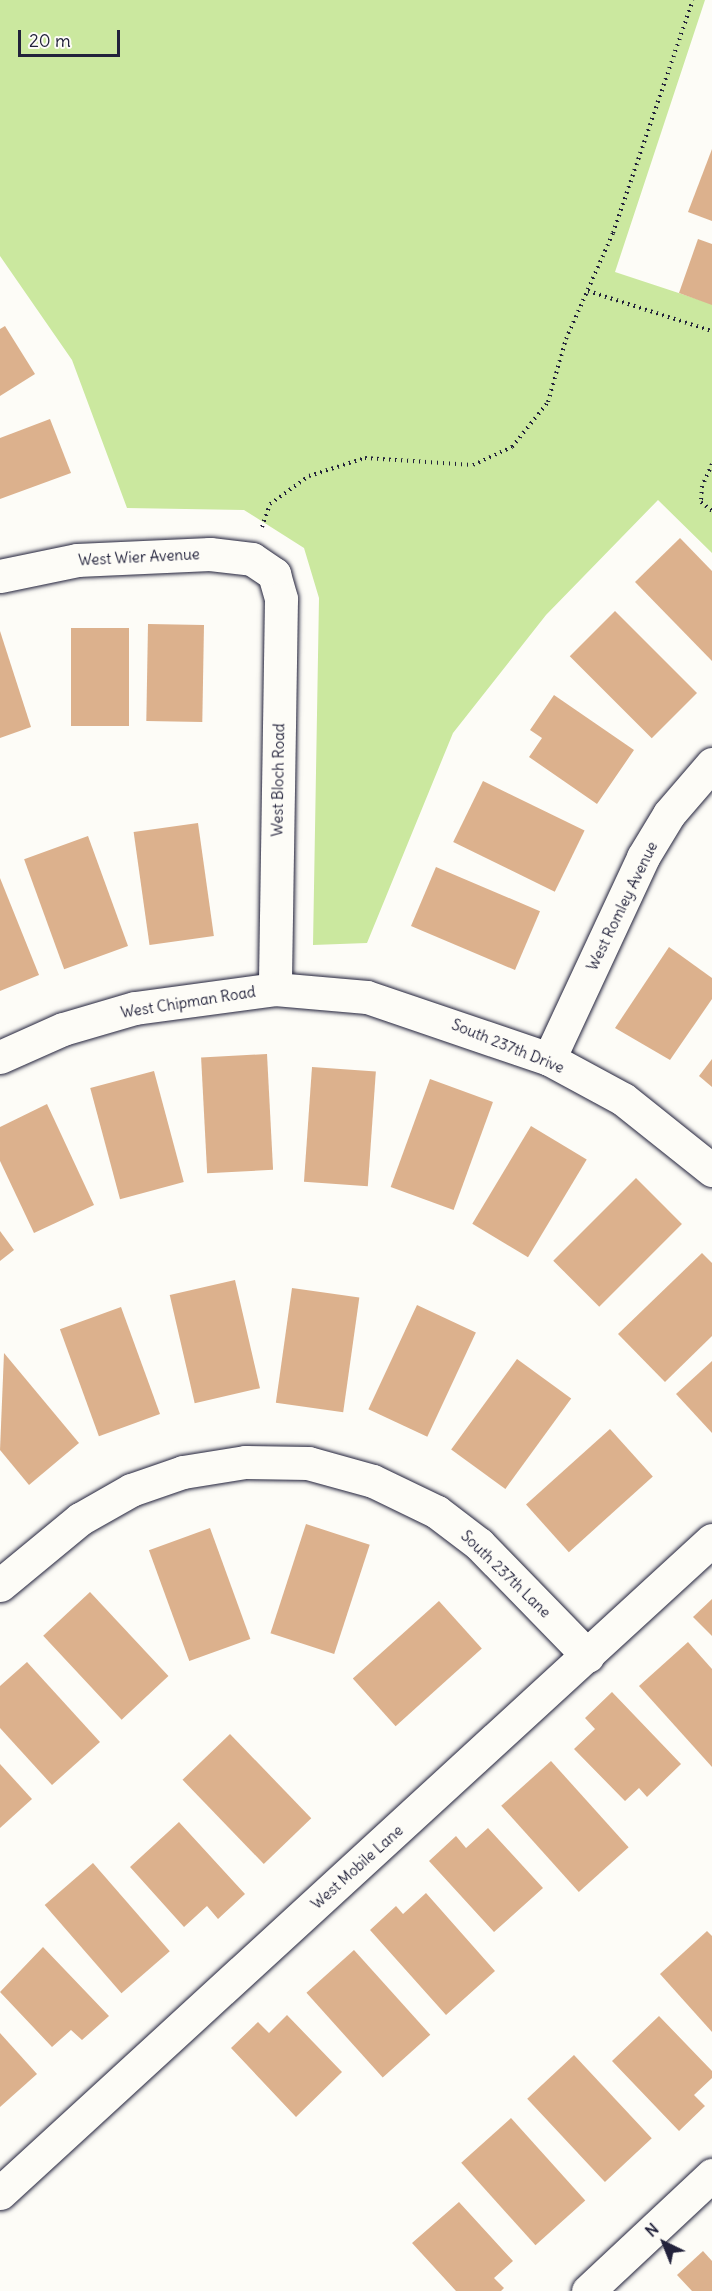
<!DOCTYPE html>
<style>
body{margin:0}
#map{position:relative;width:712px;height:2291px;overflow:hidden;background:#fdfcf7;font-family:Delius,sans-serif}
div>[style]{position:absolute}
.green>*{inset:0;background:#cbe89f}
.building>*{inset:0;background:#dcb18d;transform-origin:0 0}
.path>*{height:4px;margin-top:-2px;transform-origin:0;background:repeating-linear-gradient(90deg,#22223b 0 1.5px,transparent 0 6px)}
.roads{filter:drop-shadow(0 0 2px #22223b) drop-shadow(0 0 2px #22223b)}
.minor>*{height:33px;margin:-16.5px;padding:0 16.5px;transform-origin:16.5px;border-radius:16.5px;background:#fdfcf7}
span{translate:-50% -50%;white-space:nowrap;text-align:center;line-height:1.15;-webkit-text-stroke:5px #fdfcf7;paint-order:stroke}
.street-label{font-size:15px;color:#22223b}
.north{position:absolute;left:634px;top:2213px;width:60px;height:60px;-webkit-text-stroke:4px #fdfcf7;paint-order:stroke;rotate:317deg;font-size:16px;font-weight:700;line-height:24px;text-align:center;color:#22223b}
.north::after{content:'';display:block;margin:auto;width:21px;height:27px;background:#22223b;clip-path:polygon(50% 0,100% 100%,50% 72%,0 100%)}
.scale{position:absolute;left:18px;top:30px;width:102px;height:27px;box-sizing:border-box;border:3px solid #22223b;border-top:0;padding-left:8px;font-size:18px;line-height:21px;white-space:nowrap;color:#22223b;-webkit-text-stroke:4px #fdfcf7;paint-order:stroke}
</style>
<div id="map">
<div class="green">
<div style="clip-path:polygon(0 0,705px 0,615px 272px,712px 304px,712px 553px,658px 500px,546px 615px,453px 733px,367px 943px,313px 945px,319px 598px,304px 548px,244px 510px,127px 508px,72px 360px,0 256px)"></div>
</div>
<div class="building">
<div style="clip-path:polygon(712px 149px,712px 221px,688px 212px)"></div>
<div style="clip-path:polygon(698px 239px,712px 244px,712px 305px,679px 293px)"></div>
<div style="clip-path:polygon(5px 326px,35px 374px,0 396px,0 329px)"></div>
<div style="clip-path:polygon(50px 419px,71px 473px,0 499px,0 438px)"></div>
<div style="clip-path:polygon(680px 538px,712px 571px,712px 661px,635px 582px)"></div>
<div style="left:615px;top:611px;width:116px;height:64px;rotate:45deg"></div>
<div style="left:148px;top:624px;width:56px;height:97px;rotate:1deg"></div>
<div style="left:71px;top:628px;width:58px;height:98px"></div>
<div style="clip-path:polygon(0 631px,31px 727px,0 738px)"></div>
<div style="clip-path:polygon(554px 695px,634px 750px,597px 804px,529px 757px,542px 738px,530px 730px)"></div>
<div style="left:483px;top:781px;width:113px;height:68px;rotate:26deg"></div>
<div style="left:198px;top:823px;width:114px;height:65px;rotate:82deg"></div>
<div style="left:88px;top:836px;width:117px;height:68px;rotate:70deg"></div>
<div style="left:436px;top:867px;width:113px;height:64px;rotate:23deg"></div>
<div style="clip-path:polygon(0 878px,39px 975px,0 991px)"></div>
<div style="clip-path:polygon(669px 947px,712px 978px,712px 999px,670px 1060px,615px 1028px)"></div>
<div style="left:267px;top:1054px;width:116px;height:66px;rotate:87deg"></div>
<div style="clip-path:polygon(712px 1059px,712px 1087px,699px 1076px)"></div>
<div style="left:312px;top:1067px;width:64px;height:115px;rotate:4deg"></div>
<div style="left:154px;top:1071px;width:115px;height:66px;rotate:75deg"></div>
<div style="left:430px;top:1079px;width:67px;height:115px;rotate:20deg"></div>
<div style="clip-path:polygon(47px 1104px,94px 1205px,34px 1233px,0 1161px,0 1127px)"></div>
<div style="left:531px;top:1126px;width:65px;height:114px;rotate:31deg"></div>
<div style="left:636px;top:1178px;width:65px;height:117px;rotate:45deg"></div>
<div style="clip-path:polygon(0 1231px,14px 1250px,0 1261px)"></div>
<div style="clip-path:polygon(702px 1253px,712px 1263px,712px 1336px,665px 1382px,618px 1334px)"></div>
<div style="left:235px;top:1280px;width:111px;height:67px;rotate:77deg"></div>
<div style="left:292px;top:1288px;width:68px;height:116px;rotate:8deg"></div>
<div style="left:417px;top:1305px;width:65px;height:115px;rotate:25deg"></div>
<div style="left:121px;top:1307px;width:114px;height:65px;rotate:70deg"></div>
<div style="clip-path:polygon(4px 1353px,79px 1443px,29px 1485px,0 1450px)"></div>
<div style="left:517px;top:1359px;width:67px;height:112px;rotate:36deg"></div>
<div style="clip-path:polygon(712px 1361px,712px 1433px,676px 1394px)"></div>
<div style="left:610px;top:1429px;width:64px;height:113px;rotate:48deg"></div>
<div style="left:306px;top:1524px;width:67px;height:115px;rotate:18deg"></div>
<div style="left:210px;top:1528px;width:118px;height:65px;rotate:70deg"></div>
<div style="left:90px;top:1592px;width:115px;height:64px;rotate:47deg"></div>
<div style="clip-path:polygon(712px 1599px,712px 1636px,693px 1617px)"></div>
<div style="left:439px;top:1601px;width:64px;height:116px;rotate:48deg"></div>
<div style="clip-path:polygon(688px 1642px,712px 1669px,712px 1767px,639px 1686px)"></div>
<div style="clip-path:polygon(27px 1662px,100px 1742px,52px 1785px,0 1728px,0 1686px)"></div>
<div style="clip-path:polygon(612px 1692px,681px 1764px,647px 1797px,639px 1788px,625px 1801px,574px 1749px,595px 1729px,585px 1718px)"></div>
<div style="left:230px;top:1734px;width:117px;height:66px;rotate:46deg"></div>
<div style="left:551px;top:1761px;width:116px;height:67px;rotate:48deg"></div>
<div style="clip-path:polygon(0 1764px,32px 1799px,0 1828px)"></div>
<div style="clip-path:polygon(179px 1822px,245px 1894px,218px 1919px,207px 1906px,184px 1927px,130px 1867px)"></div>
<div style="clip-path:polygon(488px 1828px,543px 1888px,494px 1932px,429px 1861px,456px 1836px,466px 1848px)"></div>
<div style="left:93px;top:1863px;width:117px;height:64px;rotate:49deg"></div>
<div style="clip-path:polygon(426px 1893px,495px 1971px,446px 2015px,370px 1930px,396px 1906px,403px 1914px)"></div>
<div style="clip-path:polygon(707px 1931px,712px 1936px,712px 2032px,660px 1974px)"></div>
<div style="clip-path:polygon(43px 1947px,109px 2016px,82px 2040px,71px 2030px,52px 2047px,0 1992px)"></div>
<div style="left:354px;top:1950px;width:114px;height:64px;rotate:48deg"></div>
<div style="clip-path:polygon(287px 2015px,342px 2072px,296px 2117px,231px 2048px,258px 2022px,269px 2033px)"></div>
<div style="clip-path:polygon(659px 2016px,712px 2071px,712px 2078px,694px 2095px,705px 2106px,679px 2131px,612px 2061px)"></div>
<div style="clip-path:polygon(0 2033px,37px 2074px,0 2107px)"></div>
<div style="left:574px;top:2055px;width:114px;height:64px;rotate:47deg"></div>
<div style="left:511px;top:2118px;width:111px;height:67px;rotate:48deg"></div>
<div style="clip-path:polygon(459px 2202px,513px 2261px,494px 2278px,504px 2288px,501px 2291px,456px 2291px,412px 2243px)"></div>
<div style="clip-path:polygon(703px 2251px,712px 2261px,712px 2291px,692px 2291px,677px 2275px)"></div>
</div>
<div class="path">
<div style="left:588px;top:291px;width:130px;rotate:17.9deg"></div>
<div style="left:712px;top:464px;width:24px;rotate:114deg"></div>
<div style="left:702px;top:486px;width:16px;rotate:94deg"></div>
<div style="left:701px;top:502px;width:14px;rotate:39deg"></div>
<div style="left:262px;top:527px;width:24px;rotate:-71deg"></div>
<div style="left:270px;top:504px;width:48px;rotate:-35.7deg"></div>
<div style="left:309px;top:476px;width:59px;rotate:-17.8deg"></div>
<div style="left:365px;top:458px;width:108px;rotate:3.7deg"></div>
<div style="left:473px;top:465px;width:43px;rotate:-24.8deg"></div>
<div style="left:512px;top:447px;width:58px;rotate:-51.3deg"></div>
<div style="left:548px;top:402px;width:66px;rotate:-74.1deg"></div>
<div style="left:566px;top:339px;width:116px;rotate:-66.1deg"></div>
<div style="left:613px;top:233px;width:246px;rotate:-71.1deg"></div>
</div>
<div class="roads">
<div class="minor">
<div style="left:0;top:576px;width:79px;rotate:-11.7deg"></div>
<div style="left:77px;top:560px;width:133px;rotate:-2.6deg"></div>
<div style="left:210px;top:554px;width:42px;rotate:6.8deg"></div>
<div style="left:252px;top:559px;width:27px;rotate:34deg"></div>
<div style="left:274px;top:574px;width:26px;rotate:74deg"></div>
<div style="left:281px;top:599px;width:390px;rotate:90.9deg"></div>
<div style="left:0;top:1057px;width:69px;rotate:-24deg"></div>
<div style="left:63px;top:1029px;width:75px;rotate:-16.3deg"></div>
<div style="left:135px;top:1008px;width:141px;rotate:-7.7deg"></div>
<div style="left:275px;top:989px;width:92px;rotate:5deg"></div>
<div style="left:367px;top:997px;width:192px;rotate:18.8deg"></div>
<div style="left:549px;top:1059px;width:84px;rotate:28.4deg"></div>
<div style="left:623px;top:1099px;width:114px;rotate:38.6deg"></div>
<div style="left:549px;top:1059px;width:223px;rotate:-65deg"></div>
<div style="left:643px;top:857px;width:50px;rotate:-58.8deg"></div>
<div style="left:669px;top:814px;width:66px;rotate:-49.3deg"></div>
<div style="left:0;top:1585px;width:104px;rotate:-39.5deg"></div>
<div style="left:80px;top:1519px;width:59px;rotate:-29.6deg"></div>
<div style="left:131px;top:1490px;width:55px;rotate:-19.1deg"></div>
<div style="left:183px;top:1472px;width:63px;rotate:-9.2deg"></div>
<div style="left:245px;top:1462px;width:63px;rotate:0.9deg"></div>
<div style="left:308px;top:1463px;width:67px;rotate:15.5deg"></div>
<div style="left:373px;top:1481px;width:71px;rotate:25.8deg"></div>
<div style="left:437px;top:1512px;width:53px;rotate:37.3deg"></div>
<div style="left:479px;top:1544px;width:156px;rotate:45.8deg"></div>
<div style="left:0;top:2193px;width:966px;rotate:-42.53deg"></div>
<div style="left:588px;top:2291px;width:170px;rotate:-43.1deg"></div>
</div>
</div>
<div class="street-label">
<span style="left:139px;top:557px;rotate:-3deg">West Wier Avenue</span>
<span style="left:278px;top:780px;rotate:-89deg">West Bloch Road</span>
<span style="left:622px;top:906px;rotate:-64deg">West Romley Avenue</span>
<span style="left:188px;top:1002px;rotate:-9deg">West Chipman Road</span>
<span style="left:508px;top:1046px;rotate:22deg">South 237th Drive</span>
<span style="left:506px;top:1574px;rotate:44deg">South 237th Lane</span>
<span style="left:357px;top:1867px;rotate:-42deg">West Mobile Lane</span>
</div>
<div class="north">N</div>
<div class="scale">20 m</div>
</div>
